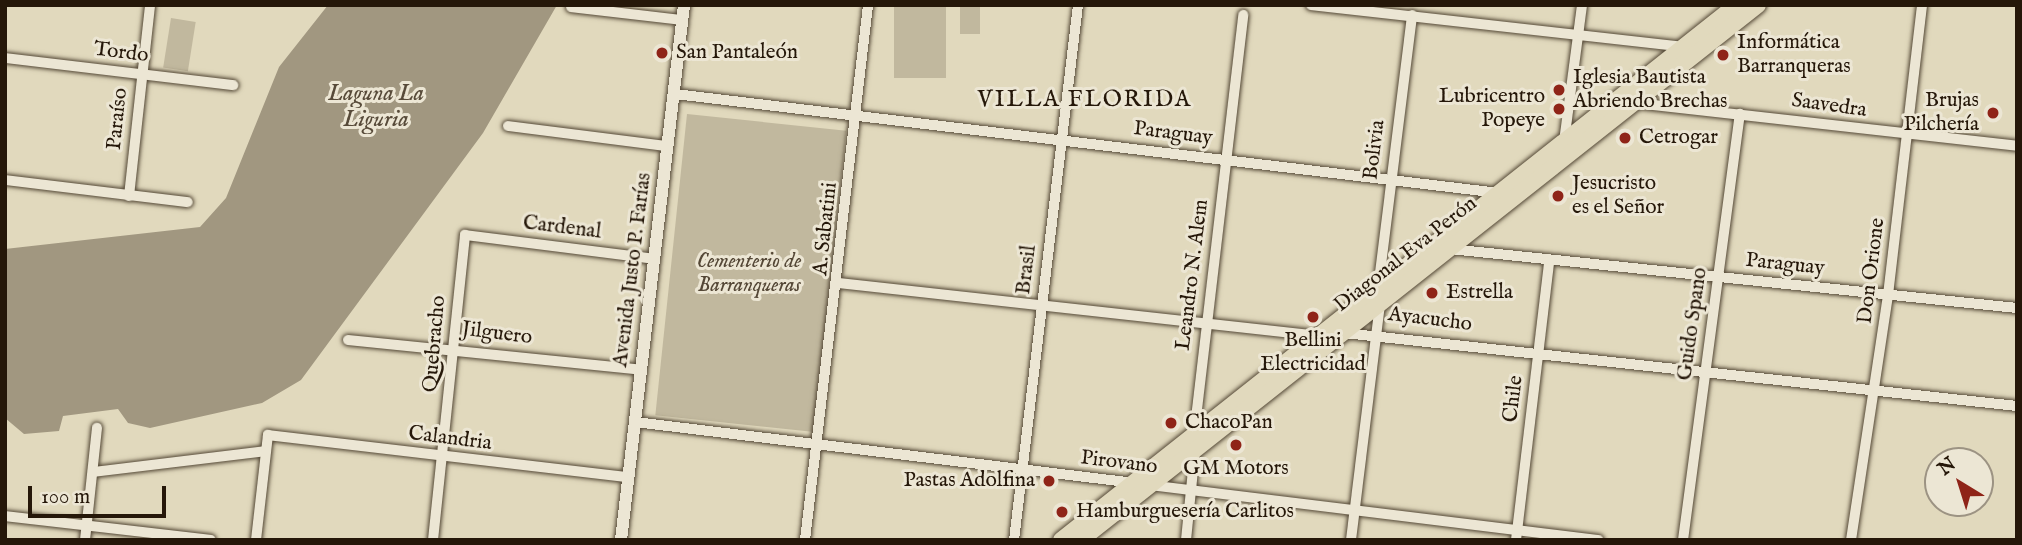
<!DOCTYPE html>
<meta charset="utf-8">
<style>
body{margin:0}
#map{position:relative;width:2022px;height:545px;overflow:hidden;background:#e1d9bd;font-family:"IM FELL English",serif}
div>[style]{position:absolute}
.green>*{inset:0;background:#c1b89e;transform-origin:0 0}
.water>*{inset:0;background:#a19780}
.roads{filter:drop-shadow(0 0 2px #544836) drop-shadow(0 0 2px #544836)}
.minor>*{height:10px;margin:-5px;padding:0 5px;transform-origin:5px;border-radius:5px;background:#ece6d4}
.tertiary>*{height:12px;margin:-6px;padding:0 6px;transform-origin:6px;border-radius:6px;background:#ece6d4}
.primary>*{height:16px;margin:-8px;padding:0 8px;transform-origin:8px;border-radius:8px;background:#e1d9bd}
.dots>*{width:19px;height:19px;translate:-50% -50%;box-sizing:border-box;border:4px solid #ece6d4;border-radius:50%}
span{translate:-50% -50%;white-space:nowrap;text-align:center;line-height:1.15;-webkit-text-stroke:6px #ece6d4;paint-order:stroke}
.poi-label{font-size:21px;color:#251709}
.left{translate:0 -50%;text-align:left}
.right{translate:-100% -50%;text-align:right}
.street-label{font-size:21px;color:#251709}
.park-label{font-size:21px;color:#544736;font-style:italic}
.water-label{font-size:23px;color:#574a39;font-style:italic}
.neighbourhood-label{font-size:23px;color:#251709;letter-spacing:2px}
.frame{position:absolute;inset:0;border:7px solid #251709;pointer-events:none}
.north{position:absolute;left:1924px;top:447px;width:70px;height:70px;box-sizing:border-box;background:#ece6d4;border:2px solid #9c9383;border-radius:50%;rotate:322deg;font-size:19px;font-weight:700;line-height:28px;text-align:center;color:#251709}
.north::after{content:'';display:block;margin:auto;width:24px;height:32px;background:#8f2418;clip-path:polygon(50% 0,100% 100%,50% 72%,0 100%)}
.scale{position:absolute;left:28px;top:486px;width:138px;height:32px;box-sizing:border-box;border:4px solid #251709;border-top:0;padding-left:9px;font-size:21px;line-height:24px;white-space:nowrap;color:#251709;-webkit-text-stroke:5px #ece6d4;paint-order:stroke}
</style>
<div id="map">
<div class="green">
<div style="left:894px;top:5px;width:52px;height:73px"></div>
<div style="left:960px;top:5px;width:20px;height:29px"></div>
<div style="left:171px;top:18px;width:25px;height:50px;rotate:9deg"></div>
<div style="left:687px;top:114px;width:160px;height:303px;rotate:6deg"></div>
</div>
<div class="water">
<div style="clip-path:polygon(328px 5px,557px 5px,483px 133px,301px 380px,262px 403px,150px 428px,128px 423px,118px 409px,63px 416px,59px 431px,24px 434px,5px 418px,5px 249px,200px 227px,226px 198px,279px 67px)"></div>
</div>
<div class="roads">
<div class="minor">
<div style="left:1311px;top:5px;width:375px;rotate:6.4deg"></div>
<div style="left:571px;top:7px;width:112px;rotate:6.7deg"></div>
<div style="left:5px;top:58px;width:230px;rotate:6.8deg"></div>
<div style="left:675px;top:94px;width:830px;rotate:6.85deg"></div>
<div style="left:1636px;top:103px;width:383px;rotate:6.4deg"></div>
<div style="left:508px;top:126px;width:160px;rotate:7.2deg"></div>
<div style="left:1564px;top:142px;width:138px;rotate:-82.5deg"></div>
<div style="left:5px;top:180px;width:184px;rotate:6.9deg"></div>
<div style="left:129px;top:196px;width:192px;rotate:-83.7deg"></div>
<div style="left:1450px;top:249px;width:570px;rotate:5.94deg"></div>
<div style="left:839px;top:283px;width:483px;rotate:6.3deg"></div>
<div style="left:1378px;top:289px;width:276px;rotate:-82.9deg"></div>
<div style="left:1344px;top:333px;width:677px;rotate:6.19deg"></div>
<div style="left:348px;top:340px;width:295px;rotate:5.8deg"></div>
<div style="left:635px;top:422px;width:504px;rotate:6.96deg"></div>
<div style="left:1194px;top:435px;width:423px;rotate:-83.3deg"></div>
<div style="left:93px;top:472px;width:174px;rotate:-6.9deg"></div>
<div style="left:1149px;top:485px;width:453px;rotate:7deg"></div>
<div style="left:5px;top:516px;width:207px;rotate:6.6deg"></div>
<div style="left:85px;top:540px;width:113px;rotate:-83.9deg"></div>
<div style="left:256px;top:540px;width:106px;rotate:-83.5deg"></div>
<div style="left:268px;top:435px;width:362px;rotate:6.7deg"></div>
<div style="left:433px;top:540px;width:307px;rotate:-84deg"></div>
<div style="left:465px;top:235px;width:191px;rotate:7.2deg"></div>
<div style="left:805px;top:540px;width:539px;rotate:-83.28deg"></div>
<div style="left:1014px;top:540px;width:539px;rotate:-83.18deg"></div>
<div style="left:1186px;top:540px;width:90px;rotate:-84.3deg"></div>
<div style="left:1351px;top:540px;width:238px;rotate:-83deg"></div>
<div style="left:1516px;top:540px;width:279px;rotate:-83.2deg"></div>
<div style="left:1683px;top:540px;width:430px;rotate:-82.4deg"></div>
<div style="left:1851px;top:540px;width:248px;rotate:-81.4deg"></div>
<div style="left:1888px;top:295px;width:292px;rotate:-83.3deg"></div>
</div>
<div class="tertiary">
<div style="left:621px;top:540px;width:539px;rotate:-83.28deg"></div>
</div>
<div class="primary">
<div style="left:1061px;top:540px;width:861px;rotate:-38.4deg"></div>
<div style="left:1081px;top:540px;width:863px;rotate:-38.32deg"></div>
</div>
</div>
<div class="dots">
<div style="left:662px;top:53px;background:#8f2418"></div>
<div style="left:1723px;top:55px;background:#8f2418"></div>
<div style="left:1559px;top:90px;background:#8f2418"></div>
<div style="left:1559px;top:109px;background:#8f2418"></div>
<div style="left:1993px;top:113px;background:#8f2418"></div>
<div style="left:1625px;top:138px;background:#8f2418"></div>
<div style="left:1558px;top:196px;background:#8f2418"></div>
<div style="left:1432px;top:293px;background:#8f2418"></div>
<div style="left:1313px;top:317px;background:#8f2418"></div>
<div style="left:1171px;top:423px;background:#8f2418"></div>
<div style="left:1236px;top:445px;background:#8f2418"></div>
<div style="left:1049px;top:481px;background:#8f2418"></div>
<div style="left:1062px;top:512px;background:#8f2418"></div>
</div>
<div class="poi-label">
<span class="left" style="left:1737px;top:55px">Informática<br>Barranqueras</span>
<span class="left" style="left:676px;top:53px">San Pantaleón</span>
<span class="left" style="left:1573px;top:90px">Iglesia Bautista<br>Abriendo Brechas</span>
<span class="right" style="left:1545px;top:109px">Lubricentro<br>Popeye</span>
<span class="right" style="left:1979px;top:113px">Brujas<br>Pilchería</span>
<span class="left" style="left:1639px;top:138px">Cetrogar</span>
<span class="left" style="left:1572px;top:196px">Jesucristo<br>es el Señor</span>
<span class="left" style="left:1446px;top:293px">Estrella</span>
<span style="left:1313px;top:353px">Bellini<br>Electricidad</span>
<span class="left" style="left:1185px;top:423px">ChacoPan</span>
<span style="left:1236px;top:469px">GM Motors</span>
<span class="right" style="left:1035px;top:481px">Pastas Adolfina</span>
<span class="left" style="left:1076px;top:512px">Hamburguesería Carlitos</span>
</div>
<div class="street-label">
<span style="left:121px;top:53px;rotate:7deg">Tordo</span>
<span style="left:1829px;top:106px;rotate:8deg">Saavedra</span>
<span style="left:118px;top:119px;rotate:-84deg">Paraíso</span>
<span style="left:1173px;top:134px;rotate:7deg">Paraguay</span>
<span style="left:1375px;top:150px;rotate:-83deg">Bolivia</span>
<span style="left:562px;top:228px;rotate:7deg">Cardenal</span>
<span style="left:826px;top:229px;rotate:-84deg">A. Sabatini</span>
<span style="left:1406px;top:255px;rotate:-38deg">Diagonal Eva Perón</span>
<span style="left:1785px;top:265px;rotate:6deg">Paraguay</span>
<span style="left:633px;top:270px;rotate:-83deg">Avenida Justo P. Farías</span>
<span style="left:1027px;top:270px;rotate:-83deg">Brasil</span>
<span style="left:1872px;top:271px;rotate:-83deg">Don Orione</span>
<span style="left:1193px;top:275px;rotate:-83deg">Leandro N. Alem</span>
<span style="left:1430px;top:320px;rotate:7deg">Ayacucho</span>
<span style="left:1693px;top:324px;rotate:-82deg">Guido Spano</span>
<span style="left:497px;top:334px;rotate:7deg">Jilguero</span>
<span style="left:435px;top:344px;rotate:-85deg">Quebracho</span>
<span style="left:1514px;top:399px;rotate:-83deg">Chile</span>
<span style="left:450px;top:439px;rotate:7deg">Calandria</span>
<span style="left:1119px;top:463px;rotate:7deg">Pirovano</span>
</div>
<div class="park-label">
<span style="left:749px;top:274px">Cementerio de<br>Barranqueras</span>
</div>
<div class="water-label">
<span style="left:376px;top:107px">Laguna La<br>Liguria</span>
</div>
<div class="neighbourhood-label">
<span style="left:1085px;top:100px">VILLA FLORIDA</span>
</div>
<div class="frame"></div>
<div class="north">N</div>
<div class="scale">100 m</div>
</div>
